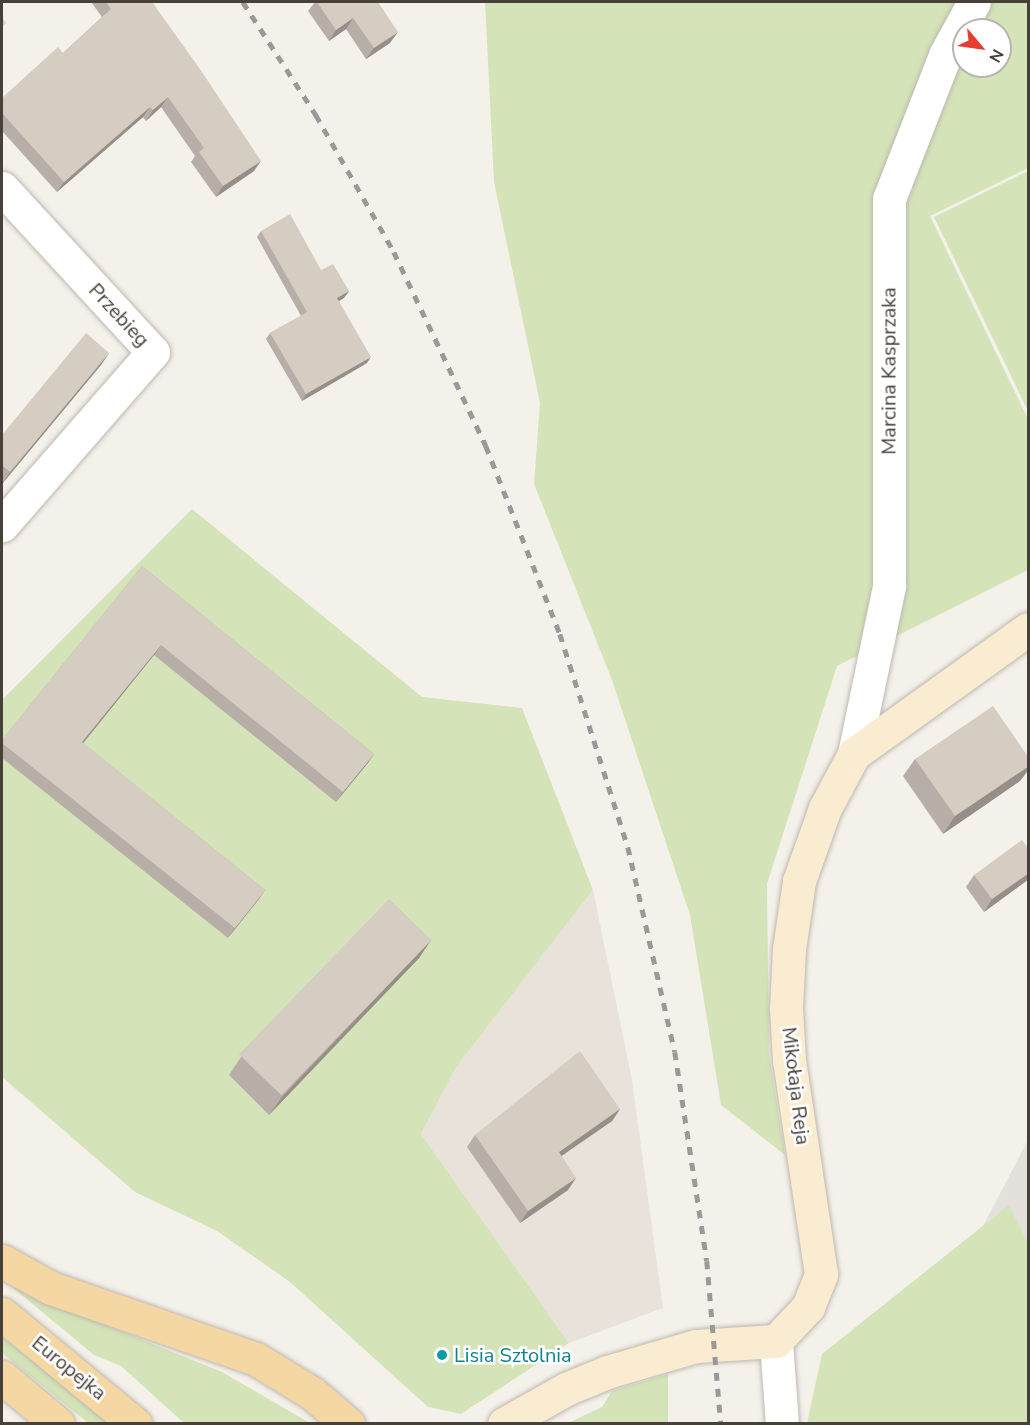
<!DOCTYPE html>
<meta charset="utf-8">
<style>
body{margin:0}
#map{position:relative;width:1030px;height:1425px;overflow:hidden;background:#f4f1eb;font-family:"Nunito Sans",sans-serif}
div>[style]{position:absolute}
.residential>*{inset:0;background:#e8e2da}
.industrial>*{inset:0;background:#e4e0dc}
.green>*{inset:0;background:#d4e4b8}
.roads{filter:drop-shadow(0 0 2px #bfb8af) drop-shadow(0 0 2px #bfb8af)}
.street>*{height:33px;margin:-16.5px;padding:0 16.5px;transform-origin:16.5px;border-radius:16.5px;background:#fff}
.secondary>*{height:33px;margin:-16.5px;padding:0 16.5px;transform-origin:16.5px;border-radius:16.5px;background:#faecd0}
.primary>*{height:33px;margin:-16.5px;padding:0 16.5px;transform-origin:16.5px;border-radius:16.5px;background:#f5d7a4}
.rail>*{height:4.5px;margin-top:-2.25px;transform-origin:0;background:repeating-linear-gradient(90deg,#999 0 8px,transparent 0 16px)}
.wall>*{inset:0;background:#b7afa7}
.shaded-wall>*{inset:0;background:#958f88}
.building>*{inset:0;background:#d5ccc2;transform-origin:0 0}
.dots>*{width:16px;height:16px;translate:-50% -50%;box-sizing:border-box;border:3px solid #fff;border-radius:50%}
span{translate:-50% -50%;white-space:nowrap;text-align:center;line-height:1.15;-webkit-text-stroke:5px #fff;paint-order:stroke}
.street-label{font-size:20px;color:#48413a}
.culture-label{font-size:20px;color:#0d838f}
.left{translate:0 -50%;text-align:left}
.frame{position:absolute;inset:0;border:3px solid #48413a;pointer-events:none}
.north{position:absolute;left:952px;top:18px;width:60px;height:60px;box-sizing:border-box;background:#fff;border:2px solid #b6b3b0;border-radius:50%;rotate:119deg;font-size:16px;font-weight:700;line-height:24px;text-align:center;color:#48413a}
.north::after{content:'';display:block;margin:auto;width:21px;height:27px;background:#e53d31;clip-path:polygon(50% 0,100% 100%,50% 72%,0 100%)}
</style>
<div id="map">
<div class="residential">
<div style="clip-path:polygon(593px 890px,632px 1080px,663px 1308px,569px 1343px,421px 1134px,457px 1066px)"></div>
</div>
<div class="industrial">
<div style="clip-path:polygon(1028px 1140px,1028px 1283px,982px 1228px)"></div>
</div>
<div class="green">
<div style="clip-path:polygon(evenodd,485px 2px,1028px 2px,1028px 168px,930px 216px,1028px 419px,1028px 570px,837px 666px,767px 884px,769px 1054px,785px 1155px,721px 1105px,690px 915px,612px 680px,534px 484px,540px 403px,494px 182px,485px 2px,964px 30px,1000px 30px,1000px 66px,964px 66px,964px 30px)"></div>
<div style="clip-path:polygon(1028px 171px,1028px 411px,934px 217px)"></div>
<div style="clip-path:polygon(192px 509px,422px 697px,522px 708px,593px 890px,457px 1066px,421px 1134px,569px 1343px,461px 1414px,428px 1407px,290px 1282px,217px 1231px,135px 1192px,2px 1077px,2px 700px)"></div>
<div style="clip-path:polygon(1009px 1205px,1028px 1243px,1028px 1423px,807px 1423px,822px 1354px)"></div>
<div style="clip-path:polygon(12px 1287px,222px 1372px,310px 1423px,184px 1423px,121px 1366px,94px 1355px)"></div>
<div style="clip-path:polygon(2px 1337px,84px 1401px,111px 1423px,88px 1423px,2px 1353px)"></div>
<div style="clip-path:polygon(668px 1374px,668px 1423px,568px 1423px,602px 1407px,612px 1391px)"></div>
</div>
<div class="roads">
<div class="street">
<div style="left:2px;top:188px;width:223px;rotate:47.4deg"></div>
<div style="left:153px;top:352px;width:230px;rotate:131.1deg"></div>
<div style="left:854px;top:754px;width:172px;rotate:-78.2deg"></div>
<div style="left:889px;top:586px;width:387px;rotate:-90deg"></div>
<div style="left:889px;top:199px;width:155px;rotate:-68.7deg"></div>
<div style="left:945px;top:55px;width:60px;rotate:-61.3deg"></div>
<div style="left:776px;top:1341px;width:83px;rotate:85.9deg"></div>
</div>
<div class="secondary">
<div style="left:504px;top:1424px;width:71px;rotate:-29.4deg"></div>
<div style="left:566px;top:1389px;width:44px;rotate:-22.5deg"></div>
<div style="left:607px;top:1372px;width:93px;rotate:-16.3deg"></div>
<div style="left:696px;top:1346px;width:80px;rotate:-3.6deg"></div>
<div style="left:776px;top:1341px;width:47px;rotate:-46.7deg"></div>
<div style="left:808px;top:1307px;width:35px;rotate:-68deg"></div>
<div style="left:821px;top:1274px;width:215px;rotate:-98.5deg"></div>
<div style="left:789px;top:1061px;width:53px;rotate:-93.2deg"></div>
<div style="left:786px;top:1008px;width:59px;rotate:-87.1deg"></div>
<div style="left:789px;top:949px;width:69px;rotate:-81.6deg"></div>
<div style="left:799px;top:881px;width:77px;rotate:-70.4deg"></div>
<div style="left:825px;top:808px;width:61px;rotate:-61.8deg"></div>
<div style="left:854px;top:754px;width:214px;rotate:-35.7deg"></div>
</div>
<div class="primary">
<div style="left:2px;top:1261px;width:56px;rotate:28.9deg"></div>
<div style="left:51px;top:1288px;width:217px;rotate:19.1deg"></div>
<div style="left:256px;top:1359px;width:66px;rotate:31.3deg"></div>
<div style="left:312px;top:1393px;width:48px;rotate:40.7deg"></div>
<div style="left:2px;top:1314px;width:173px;rotate:39.6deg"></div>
<div style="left:2px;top:1377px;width:73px;rotate:40deg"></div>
</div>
</div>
<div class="rail">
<div style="left:243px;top:2px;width:135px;rotate:57.1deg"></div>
<div style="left:316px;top:115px;width:158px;rotate:60.3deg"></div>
<div style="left:394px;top:252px;width:215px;rotate:64.6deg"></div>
<div style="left:486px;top:446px;width:202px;rotate:68.5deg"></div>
<div style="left:560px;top:634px;width:224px;rotate:72.3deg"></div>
<div style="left:628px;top:847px;width:210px;rotate:77.1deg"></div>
<div style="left:675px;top:1052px;width:211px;rotate:81.3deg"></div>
<div style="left:707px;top:1261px;width:164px;rotate:85.1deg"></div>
</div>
<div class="wall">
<div style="clip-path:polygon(91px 2px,152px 2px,254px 171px,216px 197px,191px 162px,195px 156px,161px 107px,146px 121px,143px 117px,57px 192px,2px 131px,2px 98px,63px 53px,102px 17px)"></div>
<div style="clip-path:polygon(315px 2px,378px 2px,390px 43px,366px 59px,346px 29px,329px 41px,308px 11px)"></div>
<div style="clip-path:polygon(261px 231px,321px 270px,349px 291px,344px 298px,339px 301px,367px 363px,302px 401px,266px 339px,270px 333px,301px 316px,257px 237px)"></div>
<div style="clip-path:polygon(109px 353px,101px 365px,2px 484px,2px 435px)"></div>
<div style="clip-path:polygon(142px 566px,374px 754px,336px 802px,154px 655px,83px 743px,265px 890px,228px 938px,2px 758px,2px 740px)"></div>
<div style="clip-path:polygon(1029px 758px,1029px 769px,1020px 781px,943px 834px,903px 776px,915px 759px)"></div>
<div style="clip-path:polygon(1029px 849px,1029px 879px,984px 912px,966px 887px,974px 875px)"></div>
<div style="clip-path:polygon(431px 940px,419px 958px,269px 1115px,229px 1075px,241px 1057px)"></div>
<div style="clip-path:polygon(620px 1109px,612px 1121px,561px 1156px,568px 1190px,520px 1223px,467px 1147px,475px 1135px)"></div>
</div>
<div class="shaded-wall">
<div style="clip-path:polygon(353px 18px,346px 29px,329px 41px,336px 30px)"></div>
<div style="clip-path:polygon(398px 32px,390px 43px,366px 59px,374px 48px)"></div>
<div style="clip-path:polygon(168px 97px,161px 107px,146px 121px,153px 110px)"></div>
<div style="clip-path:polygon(150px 107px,143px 117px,57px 192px,64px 182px)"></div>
<div style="clip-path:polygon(261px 161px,254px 171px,216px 197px,223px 186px)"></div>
<div style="clip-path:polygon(349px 291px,344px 298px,333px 304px,337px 298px)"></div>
<div style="clip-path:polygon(109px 353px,101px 365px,2px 484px,10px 472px)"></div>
<div style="clip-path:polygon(371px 357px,367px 363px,302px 401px,306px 394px)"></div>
<div style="clip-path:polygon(161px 645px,154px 655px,76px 752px,82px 742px)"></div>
<div style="clip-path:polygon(374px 754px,368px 763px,336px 802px,343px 792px)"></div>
<div style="clip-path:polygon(1029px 766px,1029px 769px,1020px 781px,943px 834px,955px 816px)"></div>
<div style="clip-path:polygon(1029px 873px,1029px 879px,984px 912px,992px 899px)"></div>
<div style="clip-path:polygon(265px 890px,259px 899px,228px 938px,235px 928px)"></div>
<div style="clip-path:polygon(431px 940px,419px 958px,269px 1115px,282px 1097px)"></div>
<div style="clip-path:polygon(620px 1109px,612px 1121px,550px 1164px,559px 1152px)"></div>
<div style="clip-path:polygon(576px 1178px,568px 1190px,520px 1223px,528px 1211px)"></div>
</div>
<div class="building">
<div style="clip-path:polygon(106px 2px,152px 2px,200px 69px,261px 161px,223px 186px,199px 152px,204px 148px,168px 97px,153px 110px,150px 107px,64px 182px,2px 113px,2px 98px,58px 47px,63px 53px,111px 9px)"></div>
<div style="clip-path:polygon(317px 2px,378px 2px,398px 32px,374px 48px,353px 18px,336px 30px)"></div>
<div style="clip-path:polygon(2px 18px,6px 23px,2px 27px)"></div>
<div style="clip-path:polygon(290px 214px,321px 270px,333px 264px,349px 291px,337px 298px,371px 357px,306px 394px,270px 333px,307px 312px,261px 231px)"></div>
<div style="clip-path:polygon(86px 333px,109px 353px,10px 472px,2px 465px,2px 435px)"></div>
<div style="clip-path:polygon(142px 566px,374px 754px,343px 792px,161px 645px,82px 742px,265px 890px,235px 928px,2px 743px,2px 740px)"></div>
<div style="clip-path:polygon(993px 706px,1029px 758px,1029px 766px,955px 816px,915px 759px)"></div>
<div style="clip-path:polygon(1022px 840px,1029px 849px,1029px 873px,992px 899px,974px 875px)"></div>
<div style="left:389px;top:899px;width:59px;height:216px;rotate:44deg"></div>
<div style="clip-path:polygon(580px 1051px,620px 1109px,559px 1152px,576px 1178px,528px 1211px,475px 1135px)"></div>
</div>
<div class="dots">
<div style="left:442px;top:1355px;background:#0f9aa8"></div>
</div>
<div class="street-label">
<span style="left:119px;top:315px;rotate:47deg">Przebieg</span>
<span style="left:889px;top:371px;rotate:-90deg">Marcina Kasprzaka</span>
<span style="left:796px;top:1086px;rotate:83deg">Mikołaja Reja</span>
<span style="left:69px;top:1368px;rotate:39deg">Europejka</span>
</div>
<div class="culture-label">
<span class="left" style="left:454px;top:1355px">Lisia Sztolnia</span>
</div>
<div class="frame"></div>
<div class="north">N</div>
</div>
